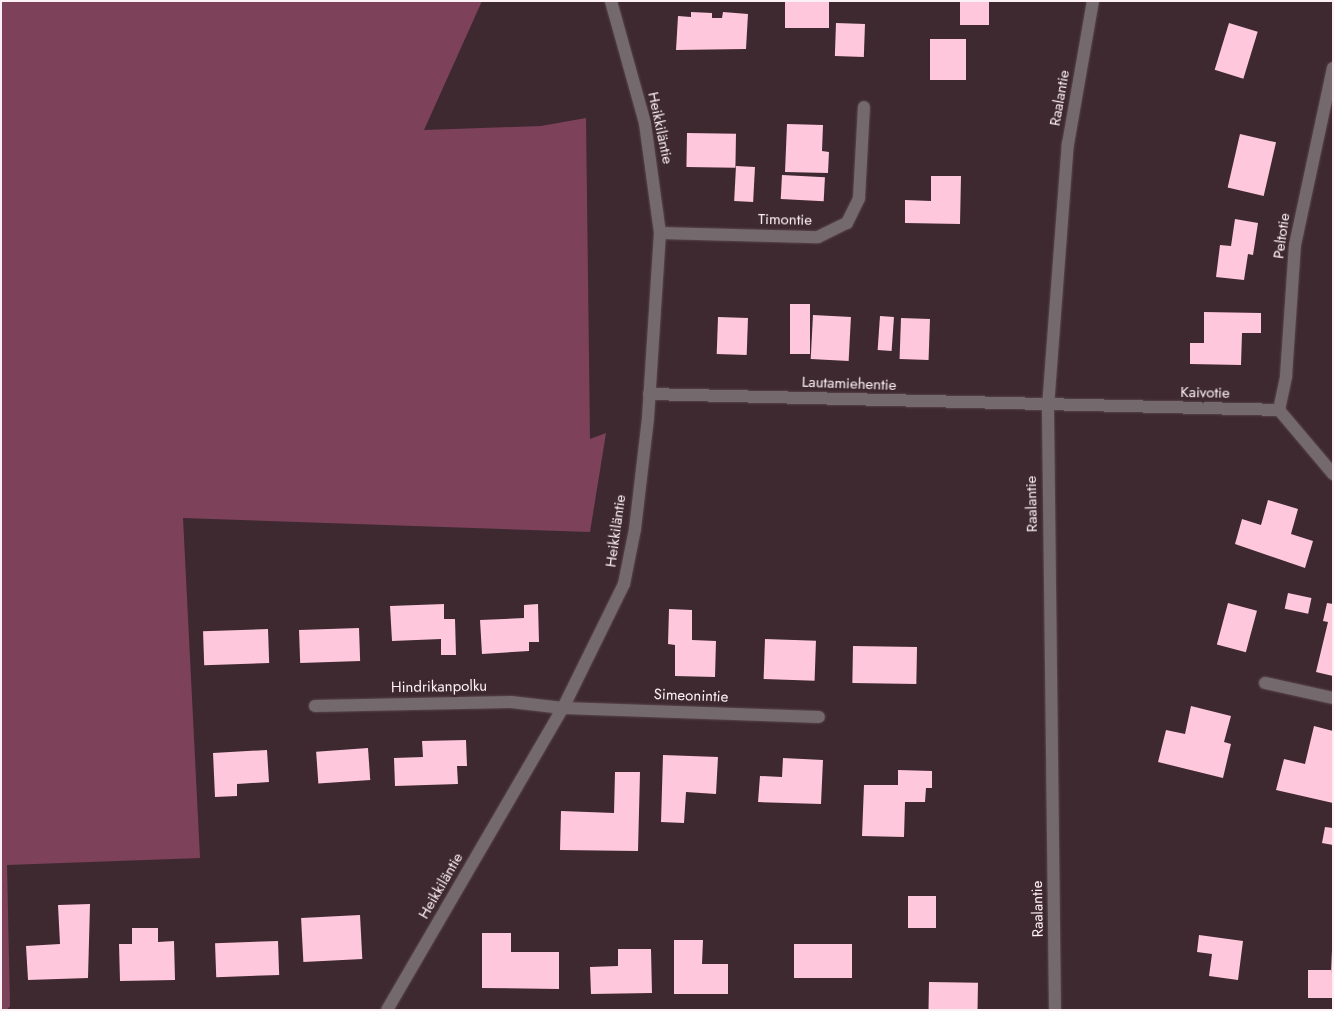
<!DOCTYPE html>
<meta charset="utf-8">
<style>
body{margin:0}
#map{position:relative;width:1334px;height:1011px;overflow:hidden;background:#3e2931;font-family:Jost,sans-serif}
div>[style]{position:absolute}
.green>*{inset:0;background:#7d425a}
.building>*{inset:0;background:#ffc7db;transform-origin:0 0}
.roads{filter:drop-shadow(0 0 1px #59454c) drop-shadow(0 0 1px #59454c)}
.minor>*{height:12px;margin:-6px;padding:0 6px;transform-origin:6px;border-radius:6px;background:#74696d}
span{translate:-50% -50%;white-space:nowrap;text-align:center;line-height:1.15;-webkit-text-stroke:5px #3e2931;paint-order:stroke}
.street-label{font-size:15px;color:#fdf1f5}
.frame{position:absolute;inset:0;border:2px solid #fdf1f5;pointer-events:none}
</style>
<div id="map">
<div class="green">
<div style="clip-path:polygon(1px 1px,482px 1px,424px 130px,541px 126px,586px 118px,590px 439px,606px 433px,590px 532px,183px 518px,200px 858px,7px 865px,10px 1006px,7px 1010px,1px 1010px)"></div>
</div>
<div class="building">
<div style="left:785px;top:1px;width:44px;height:27px"></div>
<div style="left:960px;top:1px;width:29px;height:24px"></div>
<div style="clip-path:polygon(691px 12px,712px 13px,712px 18px,722px 18px,723px 12px,748px 14px,746px 49px,676px 50px,678px 16px,691px 17px)"></div>
<div style="left:836px;top:23px;width:29px;height:33px;rotate:2deg"></div>
<div style="left:1229px;top:23px;width:30px;height:49px;rotate:17deg"></div>
<div style="left:930px;top:39px;width:36px;height:41px"></div>
<div style="clip-path:polygon(787px 124px,823px 125px,822px 151px,829px 152px,828px 173px,785px 172px)"></div>
<div style="left:687px;top:133px;width:49px;height:34px;rotate:1deg"></div>
<div style="left:1240px;top:134px;width:37px;height:55px;rotate:13deg"></div>
<div style="left:736px;top:166px;width:19px;height:35px;rotate:3deg"></div>
<div style="left:782px;top:175px;width:43px;height:24px;rotate:3deg"></div>
<div style="clip-path:polygon(931px 176px,961px 176px,960px 224px,905px 223px,905px 200px,931px 201px)"></div>
<div style="clip-path:polygon(1235px 219px,1258px 223px,1253px 255px,1248px 254px,1244px 280px,1216px 277px,1220px 245px,1231px 246px)"></div>
<div style="left:790px;top:304px;width:20px;height:50px"></div>
<div style="clip-path:polygon(1204px 312px,1261px 313px,1261px 333px,1242px 333px,1241px 365px,1190px 364px,1190px 343px,1204px 343px)"></div>
<div style="left:813px;top:315px;width:38px;height:44px;rotate:3deg"></div>
<div style="left:880px;top:316px;width:14px;height:34px;rotate:4deg"></div>
<div style="left:718px;top:317px;width:30px;height:37px;rotate:2deg"></div>
<div style="left:901px;top:318px;width:29px;height:41px;rotate:2deg"></div>
<div style="clip-path:polygon(1268px 500px,1298px 509px,1291px 534px,1313px 541px,1305px 568px,1235px 544px,1242px 519px,1261px 525px)"></div>
<div style="left:1288px;top:593px;width:24px;height:16px;rotate:12deg"></div>
<div style="left:1228px;top:603px;width:30px;height:43px;rotate:15deg"></div>
<div style="clip-path:polygon(1327px 603px,1333px 604px,1333px 676px,1316px 672px,1328px 622px,1323px 621px)"></div>
<div style="clip-path:polygon(444px 604px,444px 619px,455px 619px,456px 655px,441px 655px,441px 639px,392px 641px,390px 606px)"></div>
<div style="clip-path:polygon(538px 604px,539px 642px,529px 642px,529px 651px,482px 654px,480px 620px,524px 618px,524px 605px)"></div>
<div style="clip-path:polygon(669px 609px,692px 610px,692px 640px,716px 641px,715px 677px,675px 676px,675px 645px,668px 644px)"></div>
<div style="left:359px;top:628px;width:33px;height:60px;rotate:88deg"></div>
<div style="left:268px;top:629px;width:34px;height:65px;rotate:88deg"></div>
<div style="left:765px;top:639px;width:51px;height:40px;rotate:2deg"></div>
<div style="left:853px;top:646px;width:64px;height:37px;rotate:1deg"></div>
<div style="clip-path:polygon(1191px 706px,1231px 716px,1224px 742px,1231px 744px,1223px 778px,1158px 762px,1166px 730px,1185px 734px)"></div>
<div style="clip-path:polygon(1314px 726px,1333px 731px,1333px 803px,1276px 790px,1284px 759px,1305px 764px)"></div>
<div style="clip-path:polygon(466px 740px,467px 766px,457px 766px,458px 784px,395px 786px,394px 758px,423px 757px,422px 741px)"></div>
<div style="left:368px;top:748px;width:32px;height:52px;rotate:86deg"></div>
<div style="clip-path:polygon(267px 750px,269px 782px,237px 784px,237px 796px,215px 797px,213px 753px)"></div>
<div style="clip-path:polygon(663px 755px,718px 757px,716px 794px,686px 792px,684px 823px,661px 822px)"></div>
<div style="clip-path:polygon(783px 758px,823px 760px,821px 804px,758px 802px,760px 776px,782px 777px)"></div>
<div style="clip-path:polygon(898px 770px,932px 771px,932px 788px,926px 788px,925px 802px,905px 802px,904px 837px,862px 836px,864px 785px,898px 785px)"></div>
<div style="clip-path:polygon(615px 772px,640px 772px,638px 851px,560px 850px,561px 811px,614px 813px)"></div>
<div style="clip-path:polygon(1325px 827px,1333px 828px,1333px 845px,1322px 843px)"></div>
<div style="left:908px;top:896px;width:28px;height:32px"></div>
<div style="clip-path:polygon(90px 904px,88px 978px,28px 980px,26px 946px,60px 944px,58px 905px)"></div>
<div style="left:360px;top:915px;width:44px;height:59px;rotate:87deg"></div>
<div style="clip-path:polygon(132px 928px,158px 928px,158px 942px,174px 941px,175px 980px,120px 981px,119px 944px,132px 944px)"></div>
<div style="clip-path:polygon(482px 933px,511px 933px,511px 952px,559px 952px,559px 989px,482px 988px)"></div>
<div style="clip-path:polygon(1199px 935px,1243px 941px,1238px 980px,1209px 976px,1212px 954px,1197px 952px)"></div>
<div style="clip-path:polygon(674px 940px,703px 940px,702px 964px,728px 964px,728px 994px,674px 994px)"></div>
<div style="left:278px;top:941px;width:34px;height:63px;rotate:88deg"></div>
<div style="left:794px;top:944px;width:58px;height:34px"></div>
<div style="clip-path:polygon(618px 949px,651px 949px,652px 993px,591px 994px,590px 967px,618px 966px)"></div>
<div style="clip-path:polygon(1331px 950px,1333px 998px,1308px 998px,1308px 970px,1331px 970px)"></div>
<div style="left:929px;top:982px;width:49px;height:28px;rotate:1deg"></div>
</div>
<div class="roads">
<div class="minor">
<div style="left:660px;top:233px;width:158px;rotate:1.5deg"></div>
<div style="left:818px;top:237px;width:32px;rotate:-26deg"></div>
<div style="left:847px;top:223px;width:28px;rotate:-64deg"></div>
<div style="left:859px;top:198px;width:91px;rotate:-86.9deg"></div>
<div style="left:649px;top:394px;width:630px;rotate:1.45deg"></div>
<div style="left:1279px;top:410px;width:84px;rotate:49.8deg"></div>
<div style="left:1279px;top:410px;width:35px;rotate:-78deg"></div>
<div style="left:1286px;top:376px;width:131px;rotate:-86.1deg"></div>
<div style="left:1295px;top:245px;width:181px;rotate:-77.9deg"></div>
<div style="left:1265px;top:683px;width:70px;rotate:12.4deg"></div>
<div style="left:315px;top:706px;width:196px;rotate:-1.2deg"></div>
<div style="left:511px;top:702px;width:52px;rotate:6.6deg"></div>
<div style="left:563px;top:708px;width:256px;rotate:2deg"></div>
<div style="left:387px;top:1010px;width:350px;rotate:-59.8deg"></div>
<div style="left:563px;top:708px;width:138px;rotate:-63.8deg"></div>
<div style="left:624px;top:584px;width:56px;rotate:-78.7deg"></div>
<div style="left:635px;top:529px;width:112px;rotate:-83.3deg"></div>
<div style="left:648px;top:418px;width:185px;rotate:-86.3deg"></div>
<div style="left:660px;top:233px;width:111px;rotate:-97.8deg"></div>
<div style="left:645px;top:123px;width:127px;rotate:-105.6deg"></div>
<div style="left:1055px;top:1010px;width:603px;rotate:-90.67deg"></div>
<div style="left:1048px;top:407px;width:264px;rotate:-85.7deg"></div>
<div style="left:1068px;top:144px;width:145px;rotate:-80.1deg"></div>
</div>
</div>
<div class="street-label">
<span style="left:1060px;top:98px;rotate:-80deg">Raalantie</span>
<span style="left:660px;top:128px;rotate:78deg">Heikkiläntie</span>
<span style="left:785px;top:220px;rotate:1deg">Timontie</span>
<span style="left:1282px;top:236px;rotate:-82deg">Peltotie</span>
<span style="left:849px;top:384px;rotate:2deg">Lautamiehentie</span>
<span style="left:1205px;top:393px;rotate:1deg">Kaivotie</span>
<span style="left:1032px;top:504px;rotate:-91deg">Raalantie</span>
<span style="left:616px;top:531px;rotate:-82deg">Heikkiläntie</span>
<span style="left:439px;top:687px;rotate:-1deg">Hindrikanpolku</span>
<span style="left:691px;top:696px;rotate:2deg">Simeonintie</span>
<span style="left:441px;top:886px;rotate:-60deg">Heikkiläntie</span>
<span style="left:1038px;top:909px;rotate:-91deg">Raalantie</span>
</div>
<div class="frame"></div>
</div>
